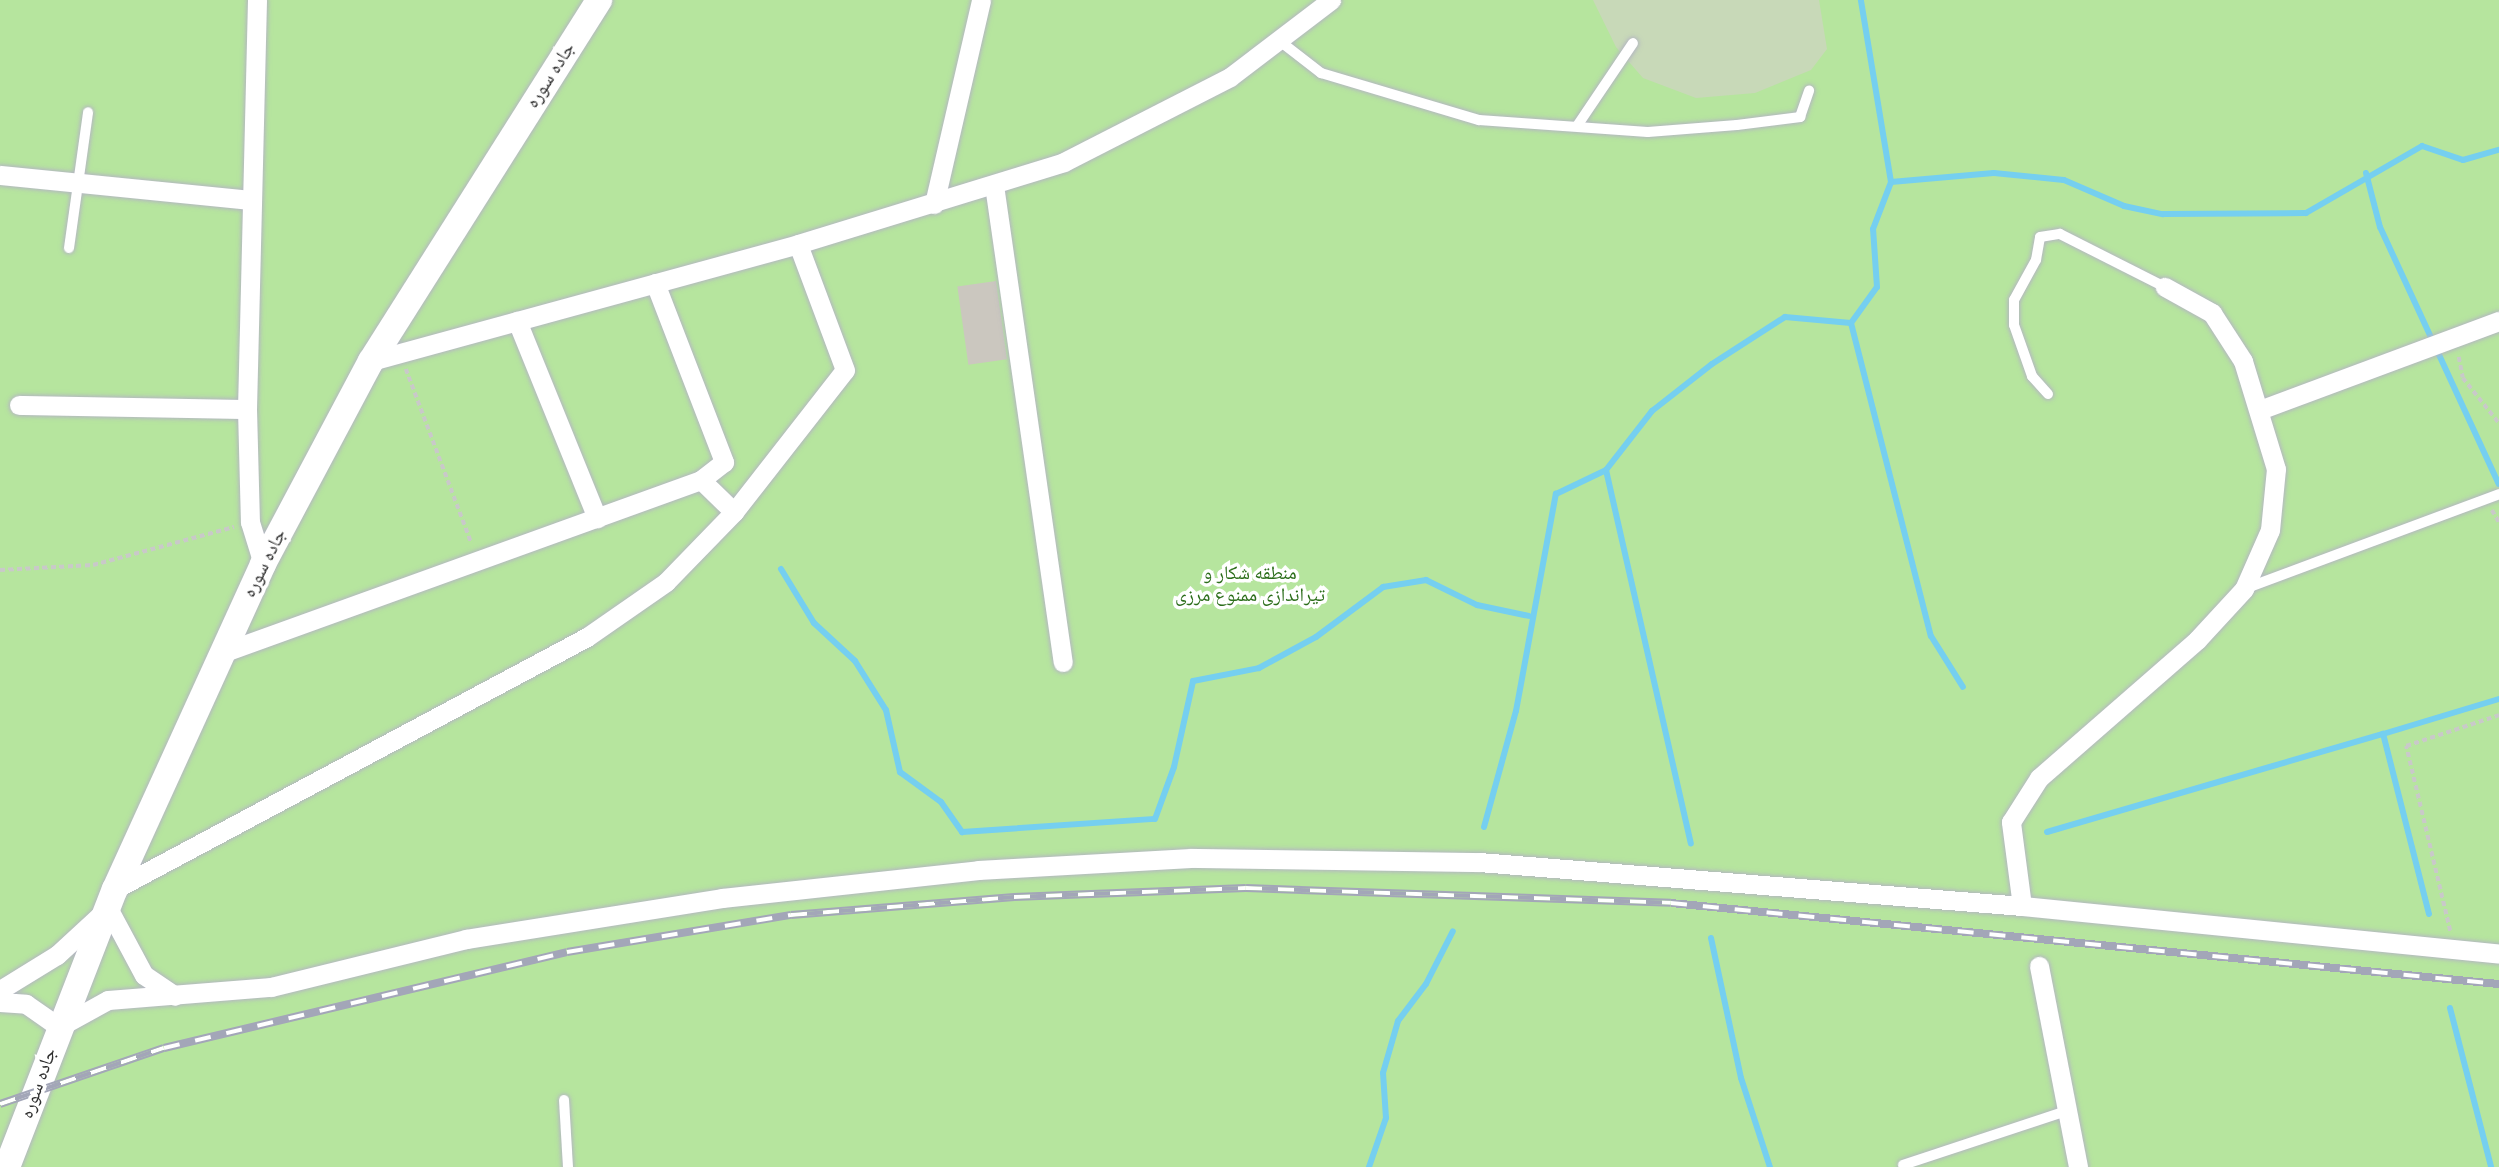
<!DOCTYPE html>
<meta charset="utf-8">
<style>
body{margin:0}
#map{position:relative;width:2499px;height:1167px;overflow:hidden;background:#efe9e1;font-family:"IBM Plex Sans","Noto Naskh Arabic",sans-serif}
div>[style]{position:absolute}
.green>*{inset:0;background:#b6e59e;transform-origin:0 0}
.cemetery>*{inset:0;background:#c8d9b8}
.stream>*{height:6px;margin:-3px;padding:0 3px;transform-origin:3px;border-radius:3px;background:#75cff0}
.building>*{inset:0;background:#cbc7bf;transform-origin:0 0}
.path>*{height:3.5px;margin-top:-1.75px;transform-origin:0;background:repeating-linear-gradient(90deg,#c9c9c9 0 5px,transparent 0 8.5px)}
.roads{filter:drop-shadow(0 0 2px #b4b7c1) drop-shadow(0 0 2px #b4b7c1)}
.service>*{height:10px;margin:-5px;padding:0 5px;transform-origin:5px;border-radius:5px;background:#fff}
.minor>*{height:19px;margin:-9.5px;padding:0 9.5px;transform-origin:9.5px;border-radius:9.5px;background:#fff}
.secondary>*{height:26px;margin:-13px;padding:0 13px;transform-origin:13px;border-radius:13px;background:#fff}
.rail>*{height:8px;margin-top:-4px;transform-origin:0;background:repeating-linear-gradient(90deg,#fff 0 16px,#a3a6b8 0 32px);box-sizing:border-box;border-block:2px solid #a3a6b8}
span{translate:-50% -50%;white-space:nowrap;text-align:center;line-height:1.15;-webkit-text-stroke:7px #fff;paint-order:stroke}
.street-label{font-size:19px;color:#2e2e2e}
.park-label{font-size:19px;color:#2c6e1b}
</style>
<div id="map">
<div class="green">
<div style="left:0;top:0;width:2499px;height:1167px"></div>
</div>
<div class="cemetery">
<div style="clip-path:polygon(1593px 0,1819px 0,1827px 49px,1811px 70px,1755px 93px,1696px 98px,1643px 78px,1616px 47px)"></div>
</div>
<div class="stream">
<div style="left:2366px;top:173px;width:56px;rotate:75.5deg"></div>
<div style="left:2380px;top:227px;width:283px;rotate:65.2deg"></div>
<div style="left:1891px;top:182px;width:103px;rotate:-5deg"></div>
<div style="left:1994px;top:173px;width:70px;rotate:5.7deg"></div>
<div style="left:2064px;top:180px;width:65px;rotate:23.4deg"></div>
<div style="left:2124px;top:206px;width:40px;rotate:12deg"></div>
<div style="left:2163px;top:214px;width:143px;rotate:-0.4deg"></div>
<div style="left:2306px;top:213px;width:134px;rotate:-30deg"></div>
<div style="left:2422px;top:146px;width:43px;rotate:18.9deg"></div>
<div style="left:2463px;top:160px;width:37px;rotate:-16deg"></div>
<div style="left:1851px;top:323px;width:323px;rotate:75.7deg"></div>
<div style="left:1931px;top:636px;width:60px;rotate:57.9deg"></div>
<div style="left:1606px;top:470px;width:383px;rotate:77.2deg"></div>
<div style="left:781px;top:569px;width:63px;rotate:58.6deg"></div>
<div style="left:814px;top:623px;width:56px;rotate:42.8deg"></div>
<div style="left:855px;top:661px;width:58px;rotate:57.7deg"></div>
<div style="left:886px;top:710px;width:64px;rotate:77.3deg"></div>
<div style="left:900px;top:772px;width:51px;rotate:36.2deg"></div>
<div style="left:941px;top:802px;width:37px;rotate:55deg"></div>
<div style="left:962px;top:832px;width:193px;rotate:-3.9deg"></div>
<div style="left:1155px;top:819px;width:55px;rotate:-69.9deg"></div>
<div style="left:1174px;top:767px;width:88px;rotate:-77.5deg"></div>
<div style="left:1193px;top:681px;width:67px;rotate:-11.1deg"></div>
<div style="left:1259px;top:668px;width:65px;rotate:-28.5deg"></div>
<div style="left:1316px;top:637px;width:84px;rotate:-36.7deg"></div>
<div style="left:1383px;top:587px;width:44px;rotate:-9.2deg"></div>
<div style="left:1426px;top:580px;width:57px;rotate:26.1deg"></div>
<div style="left:1477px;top:605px;width:53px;rotate:11.9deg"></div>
<div style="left:1484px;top:827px;width:120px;rotate:-74.6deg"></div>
<div style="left:1516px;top:711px;width:221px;rotate:-79.6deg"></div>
<div style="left:1556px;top:494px;width:55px;rotate:-25.6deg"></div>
<div style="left:1606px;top:470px;width:75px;rotate:-52.1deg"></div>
<div style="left:1652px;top:411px;width:76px;rotate:-38.1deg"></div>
<div style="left:1712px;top:364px;width:87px;rotate:-32.8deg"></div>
<div style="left:1785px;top:317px;width:66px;rotate:5.2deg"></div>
<div style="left:1851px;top:323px;width:44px;rotate:-54.2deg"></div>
<div style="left:1877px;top:287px;width:58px;rotate:-93.9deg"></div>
<div style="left:1873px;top:229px;width:50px;rotate:-69deg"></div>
<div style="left:1891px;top:182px;width:184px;rotate:-99.4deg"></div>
<div style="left:2047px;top:832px;width:350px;rotate:-16.3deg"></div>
<div style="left:2429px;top:914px;width:186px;rotate:-104.3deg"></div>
<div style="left:2383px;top:734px;width:121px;rotate:-16.8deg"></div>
<div style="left:1711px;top:938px;width:143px;rotate:77.9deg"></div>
<div style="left:1741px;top:1078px;width:94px;rotate:72deg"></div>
<div style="left:2450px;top:1008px;width:164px;rotate:75.5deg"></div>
<div style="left:1369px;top:1167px;width:52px;rotate:-70.9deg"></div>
<div style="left:1386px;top:1118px;width:45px;rotate:-93.8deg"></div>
<div style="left:1383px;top:1073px;width:54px;rotate:-73.9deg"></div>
<div style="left:1398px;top:1021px;width:46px;rotate:-52.9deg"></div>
<div style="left:1426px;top:984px;width:59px;rotate:-63deg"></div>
</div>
<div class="building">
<div style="left:996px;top:281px;width:79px;height:39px;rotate:82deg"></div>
</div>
<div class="path">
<div style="left:2459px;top:357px;width:21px;rotate:79deg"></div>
<div style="left:2463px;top:378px;width:58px;rotate:51.3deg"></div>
<div style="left:406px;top:369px;width:185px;rotate:69.4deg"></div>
<div style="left:2492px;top:510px;width:14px;rotate:60deg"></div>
<div style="left:0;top:570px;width:93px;rotate:-3.1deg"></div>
<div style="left:93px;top:565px;width:146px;rotate:-15.1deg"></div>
<div style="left:2450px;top:931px;width:190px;rotate:-103.4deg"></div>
<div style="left:2406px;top:746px;width:98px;rotate:-18.4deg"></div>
</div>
<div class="roads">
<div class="service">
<div style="left:1281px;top:42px;width:51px;rotate:37.8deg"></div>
<div style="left:1321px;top:73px;width:165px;rotate:16.6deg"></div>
<div style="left:1479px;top:120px;width:169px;rotate:4.1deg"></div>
<div style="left:1648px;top:132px;width:89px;rotate:-4.5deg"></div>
<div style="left:1737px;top:125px;width:64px;rotate:-7.2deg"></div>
<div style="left:1800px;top:117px;width:28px;rotate:-71deg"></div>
<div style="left:1577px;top:126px;width:100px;rotate:-56deg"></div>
<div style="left:69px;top:248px;width:137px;rotate:-82deg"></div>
<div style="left:2048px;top:394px;width:24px;rotate:-132deg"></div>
<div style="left:2032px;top:376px;width:54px;rotate:-109.4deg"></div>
<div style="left:2014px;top:325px;width:25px;rotate:-90deg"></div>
<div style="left:2014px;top:300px;width:46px;rotate:-61.2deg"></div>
<div style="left:2036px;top:260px;width:23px;rotate:-80deg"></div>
<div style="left:2040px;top:237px;width:20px;rotate:-9deg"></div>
<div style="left:2060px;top:234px;width:118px;rotate:26.8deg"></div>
<div style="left:2244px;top:589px;width:272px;rotate:-20.4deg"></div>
<div style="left:564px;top:1100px;width:67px;rotate:86.6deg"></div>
<div style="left:1903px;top:1165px;width:175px;rotate:-18.3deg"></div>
</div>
<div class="minor">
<div style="left:257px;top:0;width:409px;rotate:91.4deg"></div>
<div style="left:247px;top:409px;width:113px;rotate:88.5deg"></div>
<div style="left:250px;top:522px;width:44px;rotate:72.8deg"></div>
<div style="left:0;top:175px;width:250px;rotate:5.7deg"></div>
<div style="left:994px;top:185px;width:482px;rotate:81.8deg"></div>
<div style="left:934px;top:204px;width:209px;rotate:-77deg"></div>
<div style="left:655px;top:283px;width:192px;rotate:68.9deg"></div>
<div style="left:724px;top:462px;width:29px;rotate:142deg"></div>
<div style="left:517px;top:321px;width:213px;rotate:67.9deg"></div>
<div style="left:371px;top:361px;width:443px;rotate:-15.3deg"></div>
<div style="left:798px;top:244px;width:278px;rotate:-17.1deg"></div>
<div style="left:1064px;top:162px;width:186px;rotate:-27.1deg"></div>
<div style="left:1230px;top:77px;width:127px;rotate:-37.3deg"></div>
<div style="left:19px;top:405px;width:228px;rotate:1deg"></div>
<div style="left:2262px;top:409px;width:253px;rotate:-20.4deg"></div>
<div style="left:219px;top:654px;width:512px;rotate:-19.85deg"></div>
<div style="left:701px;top:480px;width:46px;rotate:44.1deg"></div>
<div style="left:115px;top:889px;width:535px;rotate:-28.1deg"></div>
<div style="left:587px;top:637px;width:96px;rotate:-34.8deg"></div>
<div style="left:666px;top:582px;width:98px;rotate:-45.8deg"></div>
<div style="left:734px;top:512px;width:180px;rotate:-52deg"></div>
<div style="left:845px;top:370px;width:134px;rotate:-110.5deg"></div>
<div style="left:2022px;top:906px;width:85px;rotate:-97.5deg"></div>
<div style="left:2011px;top:822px;width:52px;rotate:-57.5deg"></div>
<div style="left:2039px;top:778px;width:210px;rotate:-41.1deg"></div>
<div style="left:2197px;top:640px;width:69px;rotate:-47.3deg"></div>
<div style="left:2244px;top:589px;width:64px;rotate:-66.2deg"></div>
<div style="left:2270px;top:530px;width:61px;rotate:-84.4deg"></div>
<div style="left:2276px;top:469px;width:113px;rotate:-107deg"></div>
<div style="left:2243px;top:361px;width:57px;rotate:-122.9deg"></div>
<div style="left:2212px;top:313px;width:54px;rotate:-151deg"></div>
<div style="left:2039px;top:966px;width:205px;rotate:79deg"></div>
<div style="left:0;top:990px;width:67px;rotate:-31.6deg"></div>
<div style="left:57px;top:955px;width:69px;rotate:-42.7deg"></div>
<div style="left:108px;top:908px;width:76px;rotate:61.8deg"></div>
<div style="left:144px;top:975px;width:37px;rotate:34deg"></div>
<div style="left:0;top:1002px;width:26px;rotate:4deg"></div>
<div style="left:26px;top:1004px;width:40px;rotate:34.9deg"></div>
<div style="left:59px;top:1027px;width:56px;rotate:-28.9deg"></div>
<div style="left:108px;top:1000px;width:164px;rotate:-4.6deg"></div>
<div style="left:271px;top:987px;width:201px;rotate:-13.8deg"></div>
<div style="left:466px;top:939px;width:259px;rotate:-9.1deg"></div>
<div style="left:722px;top:898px;width:258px;rotate:-6.2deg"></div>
<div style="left:978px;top:870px;width:213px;rotate:-3.2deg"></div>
<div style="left:1191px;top:858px;width:288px;rotate:0.8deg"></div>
<div style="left:1479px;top:862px;width:545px;rotate:4.63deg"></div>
<div style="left:2022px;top:906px;width:479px;rotate:5.7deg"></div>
</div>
<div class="secondary">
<div style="left:7px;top:1167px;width:298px;rotate:-68.8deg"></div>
<div style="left:115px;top:889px;width:357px;rotate:-65.5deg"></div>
<div style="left:263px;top:564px;width:230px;rotate:-62deg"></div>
<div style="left:371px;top:361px;width:427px;rotate:-57.7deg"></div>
</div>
</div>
<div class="rail">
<div style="left:0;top:1104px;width:173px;rotate:-18.9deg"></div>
<div style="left:164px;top:1048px;width:414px;rotate:-13.4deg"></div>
<div style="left:567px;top:952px;width:227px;rotate:-9.4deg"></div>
<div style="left:791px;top:915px;width:224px;rotate:-4.6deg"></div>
<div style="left:1014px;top:897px;width:232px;rotate:-2.2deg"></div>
<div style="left:1246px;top:888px;width:425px;rotate:2deg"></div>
<div style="left:1671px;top:903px;width:832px;rotate:5.59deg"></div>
</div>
<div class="street-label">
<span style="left:550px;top:75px;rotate:-57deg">جاده سوره</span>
<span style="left:264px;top:563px;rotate:-63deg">جاده سوره</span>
<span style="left:38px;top:1083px;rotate:-70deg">جاده سوره</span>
</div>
<div class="park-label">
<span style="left:1250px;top:584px">منطقه شکار و<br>تیراندازی ممنوع مرزی</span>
</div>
</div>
